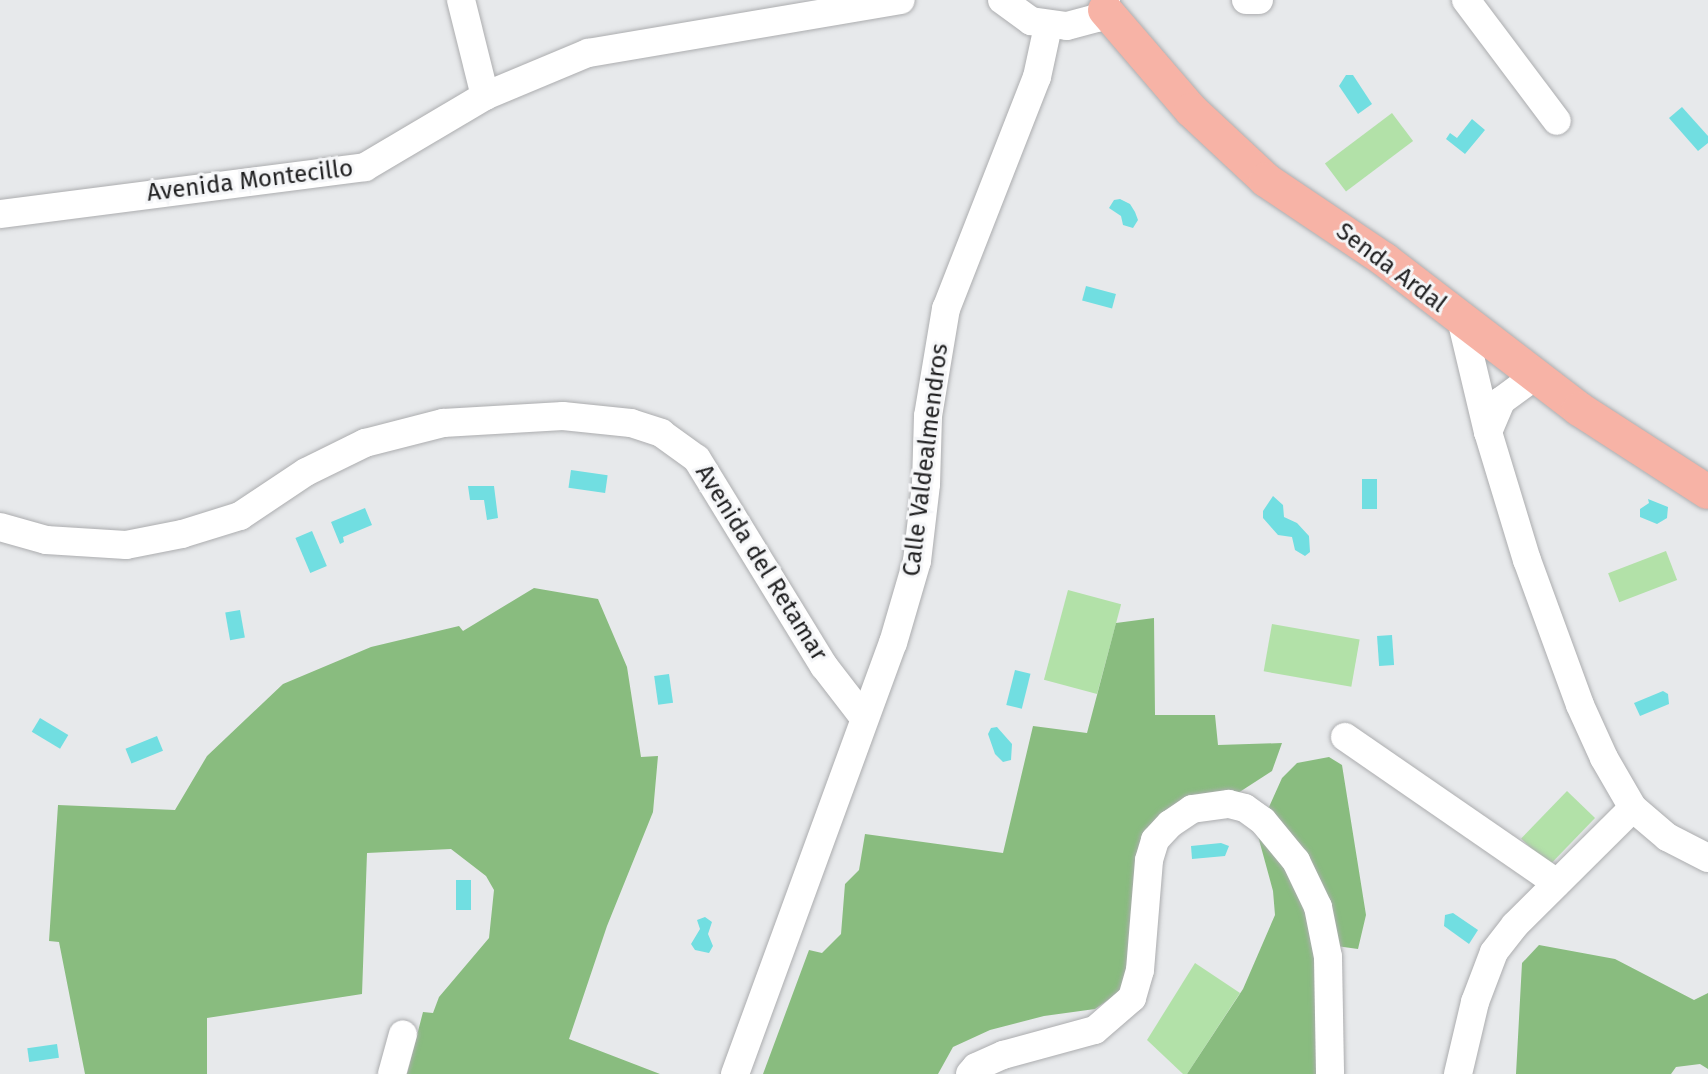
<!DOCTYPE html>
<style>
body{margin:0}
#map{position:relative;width:1708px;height:1074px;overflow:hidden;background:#e7e9eb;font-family:"Fira Sans",sans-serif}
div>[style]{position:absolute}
.green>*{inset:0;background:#b2e1a8;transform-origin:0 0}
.forest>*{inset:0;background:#89bc7f}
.water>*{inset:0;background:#71dee1;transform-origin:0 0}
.roads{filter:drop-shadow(0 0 2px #acadaf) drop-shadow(0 0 2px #acadaf)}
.minor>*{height:28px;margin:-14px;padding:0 14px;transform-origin:14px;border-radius:14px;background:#fff}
.major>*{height:34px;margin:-17px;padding:0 17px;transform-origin:17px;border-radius:17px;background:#f7b3a6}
span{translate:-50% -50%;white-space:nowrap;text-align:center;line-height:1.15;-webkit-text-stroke:6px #f5f6f8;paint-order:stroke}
.street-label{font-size:24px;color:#202021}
</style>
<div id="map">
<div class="green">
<div style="left:1392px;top:113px;width:35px;height:84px;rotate:53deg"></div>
<div style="left:1666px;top:551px;width:31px;height:62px;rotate:69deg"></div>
<div style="left:1068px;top:590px;width:55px;height:93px;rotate:15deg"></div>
<div style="left:1272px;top:624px;width:89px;height:48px;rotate:10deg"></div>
<div style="left:1567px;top:791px;width:39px;height:66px;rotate:44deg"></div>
<div style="clip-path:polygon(1195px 963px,1240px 993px,1187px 1074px,1183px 1074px,1147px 1040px)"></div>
</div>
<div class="forest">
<div style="clip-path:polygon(534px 588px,598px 599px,627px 667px,641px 757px,658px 756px,653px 812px,607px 926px,569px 1039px,660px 1074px,407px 1074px,423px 1012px,433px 1013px,439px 997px,489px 938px,494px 890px,486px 876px,451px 849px,367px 853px,362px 994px,207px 1018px,207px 1074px,85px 1074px,59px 942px,49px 941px,58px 805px,175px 810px,207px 756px,283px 684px,371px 647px,459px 626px,463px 631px)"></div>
<div style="clip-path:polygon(1154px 618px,1155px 715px,1215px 715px,1218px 745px,1282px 743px,1272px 771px,1238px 793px,1169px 808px,1141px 838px,1129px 977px,1118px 993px,1095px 1009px,1044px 1016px,990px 1030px,953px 1047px,938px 1074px,763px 1074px,809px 950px,822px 953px,841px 934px,845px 884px,859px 870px,865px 834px,1003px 853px,1033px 726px,1087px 733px,1116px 623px)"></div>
<div style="clip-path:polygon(1329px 757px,1342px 765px,1366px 915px,1358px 949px,1315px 943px,1318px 1074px,1187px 1074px,1243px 989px,1275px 915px,1273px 891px,1258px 836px,1276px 825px,1269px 807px,1282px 778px,1297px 763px)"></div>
<div style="clip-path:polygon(1539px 945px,1615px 959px,1694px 1000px,1708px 993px,1708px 1069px,1700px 1064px,1676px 1067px,1671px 1074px,1516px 1074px,1522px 963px)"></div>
</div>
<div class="water">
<div style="clip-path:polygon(1346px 75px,1353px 75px,1372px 104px,1358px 114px,1339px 86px)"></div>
<div style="clip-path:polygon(1682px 107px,1708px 136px,1708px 143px,1698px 151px,1669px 118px)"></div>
<div style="clip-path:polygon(1472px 119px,1485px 130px,1465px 154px,1446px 139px,1450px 133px,1457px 138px)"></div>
<div style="clip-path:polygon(1120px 199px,1130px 204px,1135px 212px,1138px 220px,1133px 228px,1123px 225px,1121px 216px,1109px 208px,1114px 200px)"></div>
<div style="left:1086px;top:286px;width:31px;height:15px;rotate:15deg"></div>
<div style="left:571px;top:470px;width:37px;height:18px;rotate:8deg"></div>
<div style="left:1362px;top:479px;width:15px;height:30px"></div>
<div style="clip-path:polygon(468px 486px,494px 486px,498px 518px,487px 520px,484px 500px,470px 500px)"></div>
<div style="clip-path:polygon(1273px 496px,1283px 505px,1284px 517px,1297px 523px,1309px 536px,1310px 552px,1305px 556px,1295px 550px,1292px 537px,1278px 535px,1263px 518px,1263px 511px)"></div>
<div style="clip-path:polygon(1648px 499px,1668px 507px,1667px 518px,1657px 524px,1640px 517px,1640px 509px,1649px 503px)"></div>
<div style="clip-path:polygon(365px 508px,372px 525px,343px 537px,344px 542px,340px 544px,331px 522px)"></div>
<div style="left:312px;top:531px;width:38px;height:18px;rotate:67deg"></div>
<div style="left:240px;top:610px;width:28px;height:15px;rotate:80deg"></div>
<div style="left:1392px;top:635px;width:30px;height:15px;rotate:86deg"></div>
<div style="left:1015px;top:670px;width:16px;height:36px;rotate:14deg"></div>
<div style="left:669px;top:674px;width:29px;height:15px;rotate:82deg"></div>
<div style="clip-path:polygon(1663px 691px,1668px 694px,1669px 704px,1640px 716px,1634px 703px)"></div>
<div style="left:40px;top:718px;width:33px;height:16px;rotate:31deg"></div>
<div style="clip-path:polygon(997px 727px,1012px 744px,1011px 760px,1003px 762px,995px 754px,988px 734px,991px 728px)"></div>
<div style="left:157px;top:736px;width:16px;height:34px;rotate:68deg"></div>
<div style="clip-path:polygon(1221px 843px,1229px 846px,1225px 856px,1192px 859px,1191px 846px)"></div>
<div style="left:456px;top:880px;width:15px;height:30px"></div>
<div style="clip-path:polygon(1453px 913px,1478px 930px,1469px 944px,1444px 926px,1445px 915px)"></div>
<div style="clip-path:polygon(705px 917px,712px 922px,708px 934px,713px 946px,709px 953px,695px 950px,691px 944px,700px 929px,697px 920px)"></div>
<div style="left:57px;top:1044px;width:14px;height:30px;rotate:82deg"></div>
</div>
<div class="roads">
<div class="minor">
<div style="left:461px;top:0;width:99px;rotate:76deg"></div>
<div style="left:1002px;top:0;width:36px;rotate:36deg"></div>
<div style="left:1031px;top:21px;width:36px;rotate:8deg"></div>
<div style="left:1067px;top:26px;width:30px;rotate:-15deg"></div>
<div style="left:1096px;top:18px;width:12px;rotate:-42deg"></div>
<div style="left:1105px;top:10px;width:10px;rotate:-84deg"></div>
<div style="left:1246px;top:0;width:13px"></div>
<div style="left:1466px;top:0;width:151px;rotate:53.1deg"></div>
<div style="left:0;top:214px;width:368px;rotate:-7.3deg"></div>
<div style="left:365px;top:167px;width:139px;rotate:-30.6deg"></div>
<div style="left:485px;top:96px;width:112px;rotate:-22.7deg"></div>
<div style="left:588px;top:53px;width:317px;rotate:-9.6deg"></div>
<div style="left:1462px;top:323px;width:112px;rotate:76.6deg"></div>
<div style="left:1488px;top:432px;width:134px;rotate:73.1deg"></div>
<div style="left:1527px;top:560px;width:154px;rotate:69.9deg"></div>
<div style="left:1580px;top:705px;width:58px;rotate:65.6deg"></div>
<div style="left:1604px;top:758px;width:58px;rotate:59.9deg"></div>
<div style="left:1633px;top:808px;width:45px;rotate:40.5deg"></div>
<div style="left:1667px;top:837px;width:46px;rotate:27.1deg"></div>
<div style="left:1488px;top:432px;width:34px;rotate:-67deg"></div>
<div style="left:1501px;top:401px;width:42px;rotate:-36.3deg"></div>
<div style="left:0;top:527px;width:48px;rotate:15.8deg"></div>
<div style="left:46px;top:540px;width:80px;rotate:3.6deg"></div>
<div style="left:126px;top:545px;width:57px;rotate:-11.1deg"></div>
<div style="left:182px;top:534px;width:61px;rotate:-17.2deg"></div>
<div style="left:240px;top:516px;width:79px;rotate:-33.7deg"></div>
<div style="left:306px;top:472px;width:66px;rotate:-26.2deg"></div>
<div style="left:365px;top:443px;width:81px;rotate:-14.4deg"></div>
<div style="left:443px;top:423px;width:120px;rotate:-3.3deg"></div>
<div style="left:563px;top:416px;width:68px;rotate:5.9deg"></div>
<div style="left:631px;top:423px;width:32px;rotate:18deg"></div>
<div style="left:661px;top:433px;width:44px;rotate:35.8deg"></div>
<div style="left:697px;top:459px;width:243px;rotate:58.5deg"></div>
<div style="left:824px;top:666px;width:66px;rotate:52.4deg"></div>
<div style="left:1345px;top:737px;width:257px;rotate:34.6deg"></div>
<div style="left:392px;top:1074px;width:41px;rotate:-74.6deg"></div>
<div style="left:735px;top:1074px;width:459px;rotate:-69.9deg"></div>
<div style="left:893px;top:643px;width:85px;rotate:-73.7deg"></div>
<div style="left:917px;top:561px;width:78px;rotate:-83.3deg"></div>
<div style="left:926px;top:484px;width:68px;rotate:-88.3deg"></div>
<div style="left:928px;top:416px;width:109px;rotate:-80.5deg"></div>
<div style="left:946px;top:309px;width:249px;rotate:-68.6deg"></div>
<div style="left:1037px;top:77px;width:52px;rotate:-77.8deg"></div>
<div style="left:970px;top:1074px;width:9px;rotate:-49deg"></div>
<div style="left:976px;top:1067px;width:30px;rotate:-24deg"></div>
<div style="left:1003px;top:1055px;width:95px;rotate:-15.2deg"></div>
<div style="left:1095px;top:1030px;width:49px;rotate:-40.9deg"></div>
<div style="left:1132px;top:998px;width:29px;rotate:-74deg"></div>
<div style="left:1140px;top:970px;width:110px;rotate:-85.3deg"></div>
<div style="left:1149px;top:860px;width:21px;rotate:-73deg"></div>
<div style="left:1155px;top:840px;width:22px;rotate:-47deg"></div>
<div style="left:1170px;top:824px;width:27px;rotate:-34deg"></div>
<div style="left:1192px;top:809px;width:37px;rotate:-8deg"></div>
<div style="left:1229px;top:804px;width:16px;rotate:14deg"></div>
<div style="left:1245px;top:808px;width:22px;rotate:36deg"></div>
<div style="left:1263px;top:821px;width:52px;rotate:50.5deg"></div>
<div style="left:1296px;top:861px;width:51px;rotate:64.4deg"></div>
<div style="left:1318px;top:907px;width:51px;rotate:78.7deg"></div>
<div style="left:1328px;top:957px;width:117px;rotate:89deg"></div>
<div style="left:1458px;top:1074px;width:74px;rotate:-76.7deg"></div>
<div style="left:1475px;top:1002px;width:53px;rotate:-69.2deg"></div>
<div style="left:1494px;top:952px;width:34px;rotate:-52deg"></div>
<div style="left:1515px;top:925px;width:166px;rotate:-44.8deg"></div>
</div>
<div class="major">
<div style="left:1105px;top:10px;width:132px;rotate:49.3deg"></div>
<div style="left:1191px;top:110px;width:103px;rotate:43deg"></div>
<div style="left:1266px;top:180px;width:143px;rotate:33.9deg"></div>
<div style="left:1385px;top:260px;width:245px;rotate:37.5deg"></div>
<div style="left:1579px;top:409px;width:153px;rotate:32.8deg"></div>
</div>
</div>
<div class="street-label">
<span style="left:250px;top:181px;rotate:-7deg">Avenida Montecillo</span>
<span style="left:1391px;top:268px;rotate:37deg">Senda Ardal</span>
<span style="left:926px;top:460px;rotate:-83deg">Calle Valdealmendros</span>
<span style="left:761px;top:563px;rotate:58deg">Avenida del Retamar</span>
</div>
</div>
